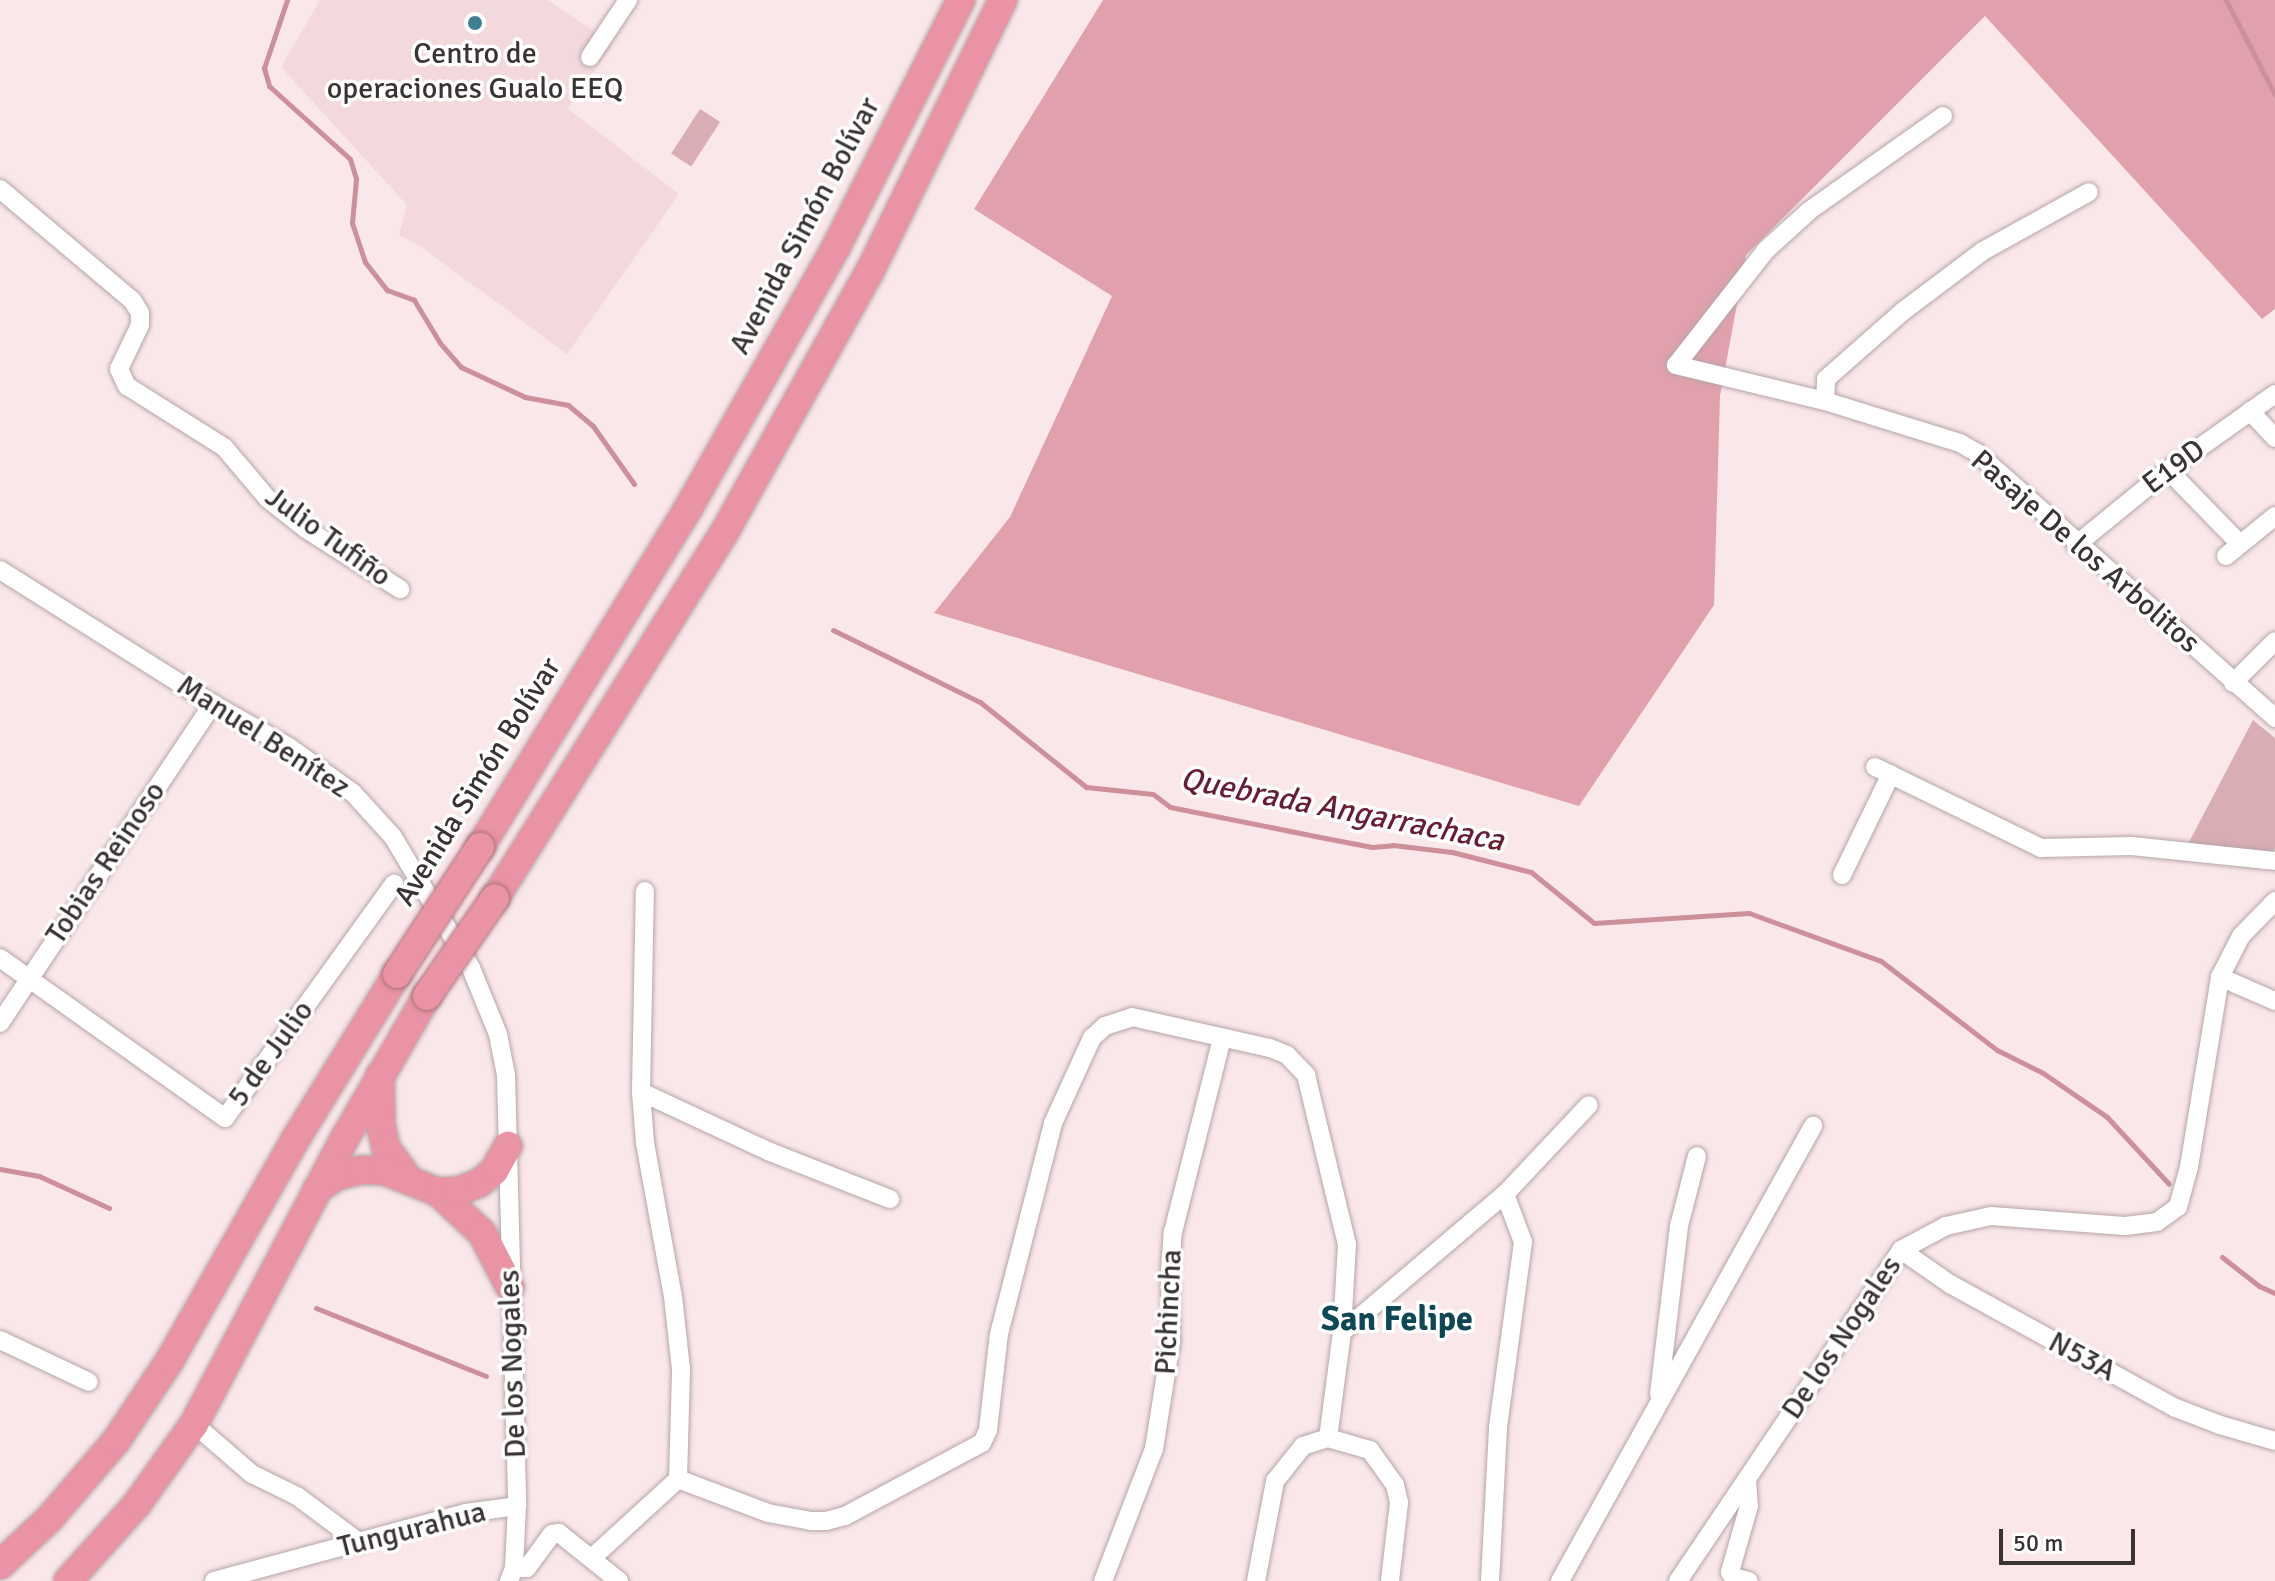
<!DOCTYPE html>
<meta charset="utf-8">
<style>
body{margin:0}
#map{position:relative;width:2275px;height:1581px;overflow:hidden;background:#f9e7e9;font-family:Signika,sans-serif}
div>[style]{position:absolute}
.built>*{inset:0;background:#f3d8dc}
.green>*{inset:0;background:#d9adb4;transform-origin:0 0}
.forest>*{inset:0;background:#e0a1ac}
.stream>*{height:5px;margin:-2.5px;padding:0 2.5px;transform-origin:2.5px;border-radius:2.5px;background:#cd8f9a}
.roads{filter:drop-shadow(0 0 2px #b6a5a8) drop-shadow(0 0 2px #b6a5a8)}
.minor>*{height:18px;margin:-9px;padding:0 9px;transform-origin:9px;border-radius:9px;background:#fff}
.highway>*{height:28px;margin:-14px;padding:0 14px;transform-origin:14px;border-radius:14px;background:#ea93a4}
.bridges{filter:drop-shadow(0 0 2px #ac717d) drop-shadow(0 0 2px #ac717d)}
.highway-bridge>*{height:28px;margin:-14px;padding:0 14px;transform-origin:14px;border-radius:14px;background:#ea93a4}
.dots>*{width:22px;height:22px;translate:-50% -50%;box-sizing:border-box;border:4px solid #fff;border-radius:50%}
span{translate:-50% -50%;white-space:nowrap;text-align:center;line-height:1.15;-webkit-text-stroke:7px #fff;paint-order:stroke}
.poi-label{font-size:30px;color:#393334}
.street-label{font-size:30px;color:#393334}
.water-label{font-size:32px;color:#681e32;font-style:italic}
.quarter-label{font-size:34px;color:#0f4855;font-weight:700}
.scale{position:absolute;left:1999px;top:1529px;width:136px;height:36px;box-sizing:border-box;border:4px solid #393334;border-top:0;padding-left:10px;font-size:24px;line-height:28px;white-space:nowrap;color:#393334;-webkit-text-stroke:6px #fff;paint-order:stroke}
</style>
<div id="map">
<div class="built">
<div style="clip-path:polygon(320px 0,548px 0,613px 44px,568px 109px,679px 194px,567px 354px,420px 246px,399px 235px,407px 205px,281px 67px)"></div>
</div>
<div class="green">
<div style="left:700px;top:109px;width:24px;height:53px;rotate:33deg"></div>
<div style="clip-path:polygon(2253px 720px,2275px 738px,2275px 848px,2271px 854px,2188px 844px)"></div>
</div>
<div class="forest">
<div style="clip-path:polygon(1103px 0,2275px 0,2275px 309px,2262px 319px,1985px 16px,1746px 255px,1720px 396px,1714px 605px,1579px 806px,934px 613px,1010px 517px,1112px 296px,974px 209px)"></div>
</div>
<div class="stream">
<div style="left:287px;top:0;width:72px;rotate:108.7deg"></div>
<div style="left:264px;top:68px;width:19px;rotate:74deg"></div>
<div style="left:269px;top:86px;width:109px;rotate:42deg"></div>
<div style="left:350px;top:159px;width:21px;rotate:73deg"></div>
<div style="left:356px;top:179px;width:44px;rotate:95.2deg"></div>
<div style="left:352px;top:223px;width:41px;rotate:71.6deg"></div>
<div style="left:365px;top:262px;width:36px;rotate:52deg"></div>
<div style="left:387px;top:290px;width:29px;rotate:20deg"></div>
<div style="left:414px;top:300px;width:50px;rotate:58.8deg"></div>
<div style="left:440px;top:343px;width:32px;rotate:49deg"></div>
<div style="left:461px;top:367px;width:71px;rotate:25.1deg"></div>
<div style="left:525px;top:397px;width:44px;rotate:10.5deg"></div>
<div style="left:568px;top:405px;width:33px;rotate:40deg"></div>
<div style="left:593px;top:426px;width:71px;rotate:54.7deg"></div>
<div style="left:2226px;top:0;width:107px;rotate:62.7deg"></div>
<div style="left:833px;top:630px;width:164px;rotate:26.1deg"></div>
<div style="left:980px;top:702px;width:136px;rotate:38.7deg"></div>
<div style="left:1086px;top:787px;width:67px;rotate:6deg"></div>
<div style="left:1153px;top:794px;width:21px;rotate:37deg"></div>
<div style="left:1170px;top:807px;width:158px;rotate:11.3deg"></div>
<div style="left:1325px;top:838px;width:48px;rotate:10.8deg"></div>
<div style="left:1372px;top:847px;width:21px;rotate:-5deg"></div>
<div style="left:1393px;top:845px;width:59px;rotate:6.8deg"></div>
<div style="left:1452px;top:852px;width:81px;rotate:14.2deg"></div>
<div style="left:1531px;top:872px;width:81px;rotate:39deg"></div>
<div style="left:1594px;top:923px;width:155px;rotate:-3.7deg"></div>
<div style="left:1749px;top:913px;width:140px;rotate:20deg"></div>
<div style="left:1881px;top:961px;width:146px;rotate:37.5deg"></div>
<div style="left:1997px;top:1050px;width:51px;rotate:26.6deg"></div>
<div style="left:2043px;top:1073px;width:78px;rotate:34.5deg"></div>
<div style="left:2107px;top:1117px;width:91px;rotate:47.2deg"></div>
<div style="left:0;top:1169px;width:40px;rotate:10deg"></div>
<div style="left:39px;top:1176px;width:77px;rotate:24.6deg"></div>
<div style="left:2222px;top:1257px;width:47px;rotate:38.1deg"></div>
<div style="left:2259px;top:1286px;width:17px;rotate:24deg"></div>
<div style="left:316px;top:1308px;width:183px;rotate:21.8deg"></div>
</div>
<div class="roads">
<div class="minor">
<div style="left:590px;top:57px;width:69px;rotate:-56.3deg"></div>
<div style="left:1943px;top:116px;width:164px;rotate:144.7deg"></div>
<div style="left:1809px;top:211px;width:58px;rotate:137.8deg"></div>
<div style="left:1766px;top:250px;width:146px;rotate:128deg"></div>
<div style="left:1676px;top:365px;width:153px;rotate:13.6deg"></div>
<div style="left:1825px;top:401px;width:141px;rotate:17.3deg"></div>
<div style="left:1960px;top:443px;width:20px;rotate:30deg"></div>
<div style="left:1977px;top:453px;width:399px;rotate:41.6deg"></div>
<div style="left:0;top:189px;width:172px;rotate:40.1deg"></div>
<div style="left:132px;top:300px;width:15px;rotate:58deg"></div>
<div style="left:140px;top:313px;width:12px;rotate:90deg"></div>
<div style="left:140px;top:325px;width:49px;rotate:115.5deg"></div>
<div style="left:119px;top:369px;width:19px;rotate:65deg"></div>
<div style="left:127px;top:386px;width:115px;rotate:32.2deg"></div>
<div style="left:224px;top:447px;width:68px;rotate:49.8deg"></div>
<div style="left:268px;top:499px;width:48px;rotate:38.3deg"></div>
<div style="left:306px;top:529px;width:112px;rotate:32.6deg"></div>
<div style="left:1825px;top:401px;width:22px;rotate:-87deg"></div>
<div style="left:1826px;top:379px;width:101px;rotate:-41.4deg"></div>
<div style="left:1902px;top:312px;width:101px;rotate:-37deg"></div>
<div style="left:1983px;top:251px;width:121px;rotate:-29.1deg"></div>
<div style="left:2250px;top:411px;width:37px;rotate:47deg"></div>
<div style="left:2168px;top:470px;width:103px;rotate:45.8deg"></div>
<div style="left:2076px;top:545px;width:119px;rotate:-39.2deg"></div>
<div style="left:2168px;top:470px;width:131px;rotate:-35.4deg"></div>
<div style="left:2226px;top:556px;width:63px;rotate:-39.2deg"></div>
<div style="left:0;top:570px;width:252px;rotate:32.2deg"></div>
<div style="left:213px;top:704px;width:87px;rotate:29.5deg"></div>
<div style="left:289px;top:747px;width:79px;rotate:35.7deg"></div>
<div style="left:353px;top:793px;width:59px;rotate:47.7deg"></div>
<div style="left:393px;top:837px;width:152px;rotate:59.2deg"></div>
<div style="left:471px;top:968px;width:71px;rotate:67.8deg"></div>
<div style="left:498px;top:1034px;width:42px;rotate:79deg"></div>
<div style="left:506px;top:1075px;width:431px;rotate:88.5deg"></div>
<div style="left:517px;top:1506px;width:62px;rotate:92.8deg"></div>
<div style="left:514px;top:1568px;width:14px;rotate:111deg"></div>
<div style="left:2233px;top:683px;width:59px;rotate:-45deg"></div>
<div style="left:1875px;top:767px;width:185px;rotate:26deg"></div>
<div style="left:2041px;top:848px;width:90px;rotate:-1.3deg"></div>
<div style="left:2131px;top:846px;width:145px;rotate:5.9deg"></div>
<div style="left:1842px;top:875px;width:112px;rotate:-64.1deg"></div>
<div style="left:0;top:958px;width:276px;rotate:35.4deg"></div>
<div style="left:225px;top:1118px;width:289px;rotate:-54.2deg"></div>
<div style="left:2220px;top:977px;width:60px;rotate:23.6deg"></div>
<div style="left:0;top:1023px;width:384px;rotate:-56.3deg"></div>
<div style="left:641px;top:1092px;width:142px;rotate:24.9deg"></div>
<div style="left:770px;top:1152px;width:129px;rotate:21.4deg"></div>
<div style="left:1901px;top:1250px;width:60px;rotate:34.8deg"></div>
<div style="left:1950px;top:1284px;width:258px;rotate:28.8deg"></div>
<div style="left:2176px;top:1408px;width:47px;rotate:21.1deg"></div>
<div style="left:2220px;top:1425px;width:57px;rotate:16.2deg"></div>
<div style="left:1342px;top:1332px;width:214px;rotate:-40.3deg"></div>
<div style="left:1505px;top:1194px;width:122px;rotate:-46.7deg"></div>
<div style="left:0;top:1340px;width:98px;rotate:25.3deg"></div>
<div style="left:1659px;top:1394px;width:169px;rotate:-83.2deg"></div>
<div style="left:1679px;top:1226px;width:72px;rotate:-75.6deg"></div>
<div style="left:194px;top:1424px;width:77px;rotate:40.8deg"></div>
<div style="left:252px;top:1474px;width:50px;rotate:26.1deg"></div>
<div style="left:297px;top:1496px;width:79px;rotate:36.7deg"></div>
<div style="left:678px;top:1479px;width:96px;rotate:20.7deg"></div>
<div style="left:768px;top:1513px;width:44px;rotate:10.5deg"></div>
<div style="left:811px;top:1521px;width:15px"></div>
<div style="left:826px;top:1521px;width:20px;rotate:-15deg"></div>
<div style="left:845px;top:1516px;width:155px;rotate:-28.1deg"></div>
<div style="left:982px;top:1443px;width:14px;rotate:-65deg"></div>
<div style="left:988px;top:1430px;width:97px;rotate:-83.5deg"></div>
<div style="left:999px;top:1334px;width:218px;rotate:-75.6deg"></div>
<div style="left:1053px;top:1123px;width:94px;rotate:-65.4deg"></div>
<div style="left:1092px;top:1038px;width:18px;rotate:-43deg"></div>
<div style="left:1105px;top:1026px;width:28px;rotate:-18deg"></div>
<div style="left:1132px;top:1017px;width:141px;rotate:12.7deg"></div>
<div style="left:1270px;top:1048px;width:18px;rotate:22deg"></div>
<div style="left:1287px;top:1055px;width:28px;rotate:46deg"></div>
<div style="left:1306px;top:1075px;width:174px;rotate:76.4deg"></div>
<div style="left:1347px;top:1244px;width:88px;rotate:93.3deg"></div>
<div style="left:1342px;top:1332px;width:107px;rotate:97.5deg"></div>
<div style="left:1747px;top:1479px;width:27px;rotate:86deg"></div>
<div style="left:1749px;top:1506px;width:69px;rotate:106.1deg"></div>
<div style="left:1730px;top:1572px;width:6px;rotate:59deg"></div>
<div style="left:1733px;top:1577px;width:16px;rotate:14deg"></div>
<div style="left:593px;top:1557px;width:115px;rotate:-42.5deg"></div>
<div style="left:678px;top:1479px;width:110px;rotate:-88.4deg"></div>
<div style="left:681px;top:1369px;width:72px;rotate:-96.3deg"></div>
<div style="left:673px;top:1297px;width:157px;rotate:-100.3deg"></div>
<div style="left:645px;top:1143px;width:51px;rotate:-94.5deg"></div>
<div style="left:641px;top:1092px;width:201px;rotate:-88.9deg"></div>
<div style="left:514px;top:1568px;width:13px"></div>
<div style="left:527px;top:1568px;width:42px;rotate:-53.7deg"></div>
<div style="left:552px;top:1534px;width:7px;rotate:-8deg"></div>
<div style="left:559px;top:1533px;width:77px;rotate:38.7deg"></div>
<div style="left:214px;top:1581px;width:261px;rotate:-15.1deg"></div>
<div style="left:466px;top:1513px;width:51px;rotate:-7.8deg"></div>
<div style="left:1103px;top:1581px;width:142px;rotate:-68.9deg"></div>
<div style="left:1154px;top:1449px;width:108px;rotate:-81deg"></div>
<div style="left:1171px;top:1342px;width:71px;rotate:-90.8deg"></div>
<div style="left:1170px;top:1271px;width:39px;rotate:-86deg"></div>
<div style="left:1173px;top:1232px;width:199px;rotate:-75.8deg"></div>
<div style="left:1256px;top:1581px;width:102px;rotate:-79.2deg"></div>
<div style="left:1275px;top:1481px;width:45px;rotate:-51.3deg"></div>
<div style="left:1303px;top:1446px;width:26px;rotate:-18deg"></div>
<div style="left:1328px;top:1438px;width:44px;rotate:15.9deg"></div>
<div style="left:1370px;top:1450px;width:43px;rotate:54.5deg"></div>
<div style="left:1395px;top:1485px;width:18px;rotate:77deg"></div>
<div style="left:1399px;top:1503px;width:79px;rotate:96.6deg"></div>
<div style="left:1490px;top:1581px;width:154px;rotate:-87deg"></div>
<div style="left:1498px;top:1427px;width:187px;rotate:-82.3deg"></div>
<div style="left:1523px;top:1242px;width:51px;rotate:-110.6deg"></div>
<div style="left:1560px;top:1581px;width:521px;rotate:-60.92deg"></div>
<div style="left:1678px;top:1581px;width:399px;rotate:-56deg"></div>
<div style="left:1901px;top:1250px;width:51px;rotate:-28.1deg"></div>
<div style="left:1946px;top:1226px;width:46px;rotate:-12.5deg"></div>
<div style="left:1991px;top:1216px;width:134px;rotate:4.3deg"></div>
<div style="left:2125px;top:1226px;width:32px;rotate:-7deg"></div>
<div style="left:2157px;top:1222px;width:26px;rotate:-36deg"></div>
<div style="left:2178px;top:1207px;width:41px;rotate:-74.6deg"></div>
<div style="left:2189px;top:1167px;width:193px;rotate:-80.7deg"></div>
<div style="left:2220px;top:977px;width:46px;rotate:-62.9deg"></div>
<div style="left:2241px;top:936px;width:49px;rotate:-45.8deg"></div>
</div>
<div class="highway">
<div style="left:480px;top:847px;width:399px;rotate:-58.4deg"></div>
<div style="left:689px;top:507px;width:299px;rotate:-60.5deg"></div>
<div style="left:836px;top:247px;width:277px;rotate:-63.2deg"></div>
<div style="left:495px;top:898px;width:431px;rotate:-57.9deg"></div>
<div style="left:724px;top:533px;width:300px;rotate:-60.9deg"></div>
<div style="left:870px;top:271px;width:302px;rotate:-63.9deg"></div>
<div style="left:380px;top:1075px;width:50px;rotate:88.9deg"></div>
<div style="left:381px;top:1125px;width:24px;rotate:78deg"></div>
<div style="left:386px;top:1148px;width:37px;rotate:54deg"></div>
<div style="left:317px;top:1189px;width:24px;rotate:-33deg"></div>
<div style="left:337px;top:1176px;width:25px;rotate:-14deg"></div>
<div style="left:361px;top:1170px;width:24px;rotate:2deg"></div>
<div style="left:385px;top:1171px;width:57px;rotate:21.6deg"></div>
<div style="left:438px;top:1192px;width:60px;rotate:43deg"></div>
<div style="left:482px;top:1233px;width:61px;rotate:62.6deg"></div>
<div style="left:438px;top:1192px;width:21px;rotate:-3deg"></div>
<div style="left:459px;top:1191px;width:22px;rotate:-22deg"></div>
<div style="left:479px;top:1183px;width:19px;rotate:-39deg"></div>
<div style="left:494px;top:1171px;width:29px;rotate:-61deg"></div>
<div style="left:0;top:1565px;width:69px;rotate:-43.2deg"></div>
<div style="left:50px;top:1518px;width:101px;rotate:-49.4deg"></div>
<div style="left:116px;top:1441px;width:97px;rotate:-56.3deg"></div>
<div style="left:170px;top:1360px;width:253px;rotate:-60.4deg"></div>
<div style="left:295px;top:1140px;width:195px;rotate:-58.4deg"></div>
<div style="left:68px;top:1581px;width:103px;rotate:-48.1deg"></div>
<div style="left:137px;top:1504px;width:98px;rotate:-54.5deg"></div>
<div style="left:194px;top:1424px;width:323px;rotate:-62.2deg"></div>
<div style="left:345px;top:1138px;width:164px;rotate:-60deg"></div>
</div>
</div>
<div class="bridges">
<div class="highway-bridge">
<div style="left:397px;top:974px;width:152px;rotate:-56.8deg"></div>
<div style="left:427px;top:996px;width:119px;rotate:-55.2deg"></div>
</div>
</div>
<div class="dots">
<div style="left:475px;top:23px;background:#3e8092"></div>
</div>
<div class="poi-label">
<span style="left:475px;top:71px">Centro de<br>operaciones Gualo EEQ</span>
</div>
<div class="street-label">
<span style="left:805px;top:226px;rotate:-62deg">Avenida Simón Bolívar</span>
<span style="left:2174px;top:467px;rotate:-37deg">E19D</span>
<span style="left:328px;top:537px;rotate:36deg">Julio Tufiño</span>
<span style="left:2085px;top:552px;rotate:41deg">Pasaje De los Arbolitos</span>
<span style="left:263px;top:737px;rotate:33deg">Manuel Benítez</span>
<span style="left:478px;top:782px;rotate:-58deg">Avenida Simón Bolívar</span>
<span style="left:106px;top:863px;rotate:-56deg">Tobias Reinoso</span>
<span style="left:271px;top:1054px;rotate:-54deg">5 de Julio</span>
<span style="left:1169px;top:1312px;rotate:-87deg">Pichincha</span>
<span style="left:1842px;top:1338px;rotate:-56deg">De los Nogales</span>
<span style="left:2082px;top:1357px;rotate:28deg">N53A</span>
<span style="left:513px;top:1364px;rotate:-92deg">De los Nogales</span>
<span style="left:412px;top:1530px;rotate:-14deg">Tungurahua</span>
</div>
<div class="water-label">
<span style="left:1342px;top:810px;rotate:11deg">Quebrada Angarrachaca</span>
</div>
<div class="quarter-label">
<span style="left:1397px;top:1320px">San Felipe</span>
</div>
<div class="scale">50 m</div>
</div>
